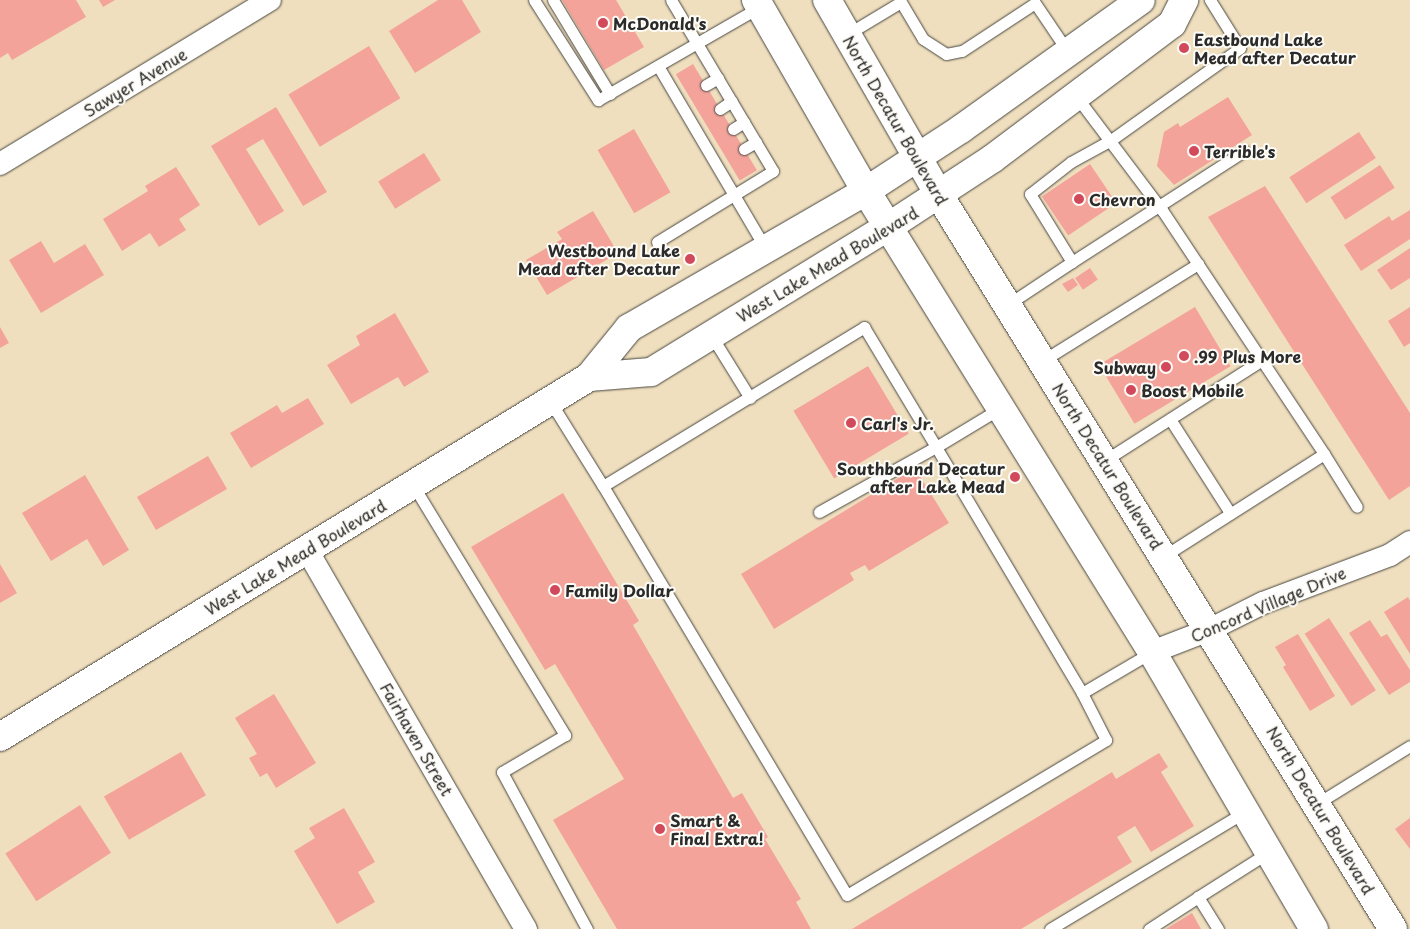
<!DOCTYPE html>
<style>
body{margin:0}
#map{position:relative;width:1410px;height:929px;overflow:hidden;background:#efdfbe;font-family:"Playpen Sans",sans-serif}
div>[style]{position:absolute}
.building>*{inset:0;background:#f4a39b;transform-origin:0 0}
.roads{filter:drop-shadow(0 0 1px #484641) drop-shadow(0 0 1px #484641)}
.service>*{height:11px;margin:-5.5px;padding:0 5.5px;transform-origin:5.5px;border-radius:5.5px;background:#fff}
.minor>*{height:22px;margin:-11px;padding:0 11px;transform-origin:11px;border-radius:11px;background:#fff}
.primary>*{height:28px;margin:-14px;padding:0 14px;transform-origin:14px;border-radius:14px;background:#fff}
.dots>*{width:14px;height:14px;translate:-50% -50%;box-sizing:border-box;border:2px solid #fdfcf7;border-radius:50%}
span{translate:-50% -50%;white-space:nowrap;text-align:center;line-height:1.15;-webkit-text-stroke:4px #fdfcf7;paint-order:stroke}
.poi-label{font-size:16px;color:#2b2b2b;font-weight:700}
.left{translate:0 -50%;text-align:left}
.right{translate:-100% -50%;text-align:right}
.street-label{font-size:16px;color:#2b2b2b}
</style>
<div id="map">
<div class="building">
<div style="clip-path:polygon(0 0,76px 0,86px 17px,12px 60px,8px 53px,0 58px)"></div>
<div style="clip-path:polygon(99px 0,115px 0,103px 7px)"></div>
<div style="clip-path:polygon(438px 0,462px 0,481px 32px,415px 73px,389px 31px)"></div>
<div style="clip-path:polygon(562px 0,616px 0,644px 47px,604px 70px)"></div>
<div style="left:369px;top:46px;width:61px;height:94px;rotate:59deg"></div>
<div style="left:693px;top:64px;width:124px;height:20px;rotate:59deg"></div>
<div style="clip-path:polygon(1228px 97px,1252px 135px,1174px 185px,1157px 166px,1164px 132px,1178px 123px,1180px 127px)"></div>
<div style="clip-path:polygon(276px 107px,327px 192px,303px 206px,263px 139px,246px 149px,284px 211px,259px 226px,211px 146px)"></div>
<div style="left:634px;top:129px;width:73px;height:42px;rotate:60deg"></div>
<div style="left:1359px;top:132px;width:31px;height:83px;rotate:57deg"></div>
<div style="left:424px;top:153px;width:32px;height:54px;rotate:58deg"></div>
<div style="left:1090px;top:164px;width:47px;height:58px;rotate:56deg"></div>
<div style="left:1380px;top:165px;width:27px;height:59px;rotate:57deg"></div>
<div style="clip-path:polygon(176px 167px,200px 205px,179px 219px,186px 230px,159px 247px,150px 233px,122px 251px,103px 219px,148px 191px,145px 186px)"></div>
<div style="clip-path:polygon(1265px 186px,1410px 413px,1410px 486px,1389px 500px,1208px 217px)"></div>
<div style="clip-path:polygon(1410px 210px,1410px 239px,1361px 271px,1344px 245px,1389px 216px,1392px 221px)"></div>
<div style="clip-path:polygon(593px 211px,618px 253px,547px 295px,526px 260px,562px 239px,557px 232px)"></div>
<div style="clip-path:polygon(41px 241px,54px 263px,85px 244px,104px 275px,41px 313px,9px 260px)"></div>
<div style="clip-path:polygon(1410px 248px,1410px 278px,1391px 290px,1377px 270px)"></div>
<div style="left:1090px;top:268px;width:14px;height:18px;rotate:56deg"></div>
<div style="clip-path:polygon(1073px 278px,1078px 285px,1068px 292px,1062px 284px)"></div>
<div style="left:1195px;top:307px;width:69px;height:112px;rotate:59deg"></div>
<div style="clip-path:polygon(1410px 307px,1410px 343px,1404px 347px,1388px 321px)"></div>
<div style="clip-path:polygon(395px 313px,429px 372px,404px 387px,398px 377px,351px 404px,327px 365px,360px 345px,356px 336px)"></div>
<div style="clip-path:polygon(0 327px,9px 343px,0 348px)"></div>
<div style="left:868px;top:366px;width:79px;height:87px;rotate:59deg"></div>
<div style="clip-path:polygon(308px 398px,324px 424px,251px 468px,230px 433px,277px 405px,282px 413px)"></div>
<div style="left:208px;top:456px;width:38px;height:82px;rotate:60deg"></div>
<div style="clip-path:polygon(915px 468px,949px 523px,869px 571px,865px 565px,850px 573px,854px 580px,774px 629px,741px 574px)"></div>
<div style="clip-path:polygon(85px 475px,129px 550px,103px 566px,87px 539px,51px 561px,22px 513px)"></div>
<div style="clip-path:polygon(563px 493px,639px 621px,633px 625px,733px 798px,742px 793px,768px 837px,765px 839px,801px 899px,796px 902px,811px 929px,617px 929px,553px 820px,624px 779px,555px 664px,545px 670px,471px 547px)"></div>
<div style="clip-path:polygon(0 564px,17px 593px,0 603px)"></div>
<div style="clip-path:polygon(1408px 597px,1410px 601px,1410px 654px,1384px 612px)"></div>
<div style="left:1329px;top:618px;width:86px;height:29px;rotate:57deg"></div>
<div style="clip-path:polygon(1370px 620px,1381px 637px,1387px 634px,1410px 670px,1410px 682px,1389px 695px,1349px 633px)"></div>
<div style="clip-path:polygon(1298px 634px,1335px 696px,1310px 711px,1283px 667px,1286px 665px,1275px 647px)"></div>
<div style="clip-path:polygon(274px 694px,316px 763px,276px 788px,267px 773px,260px 777px,249px 758px,257px 754px,235px 718px)"></div>
<div style="left:181px;top:752px;width:50px;height:89px;rotate:60deg"></div>
<div style="clip-path:polygon(1159px 753px,1168px 767px,1161px 772px,1194px 826px,1151px 852px,1135px 826px,1117px 837px,1132px 862px,1021px 929px,852px 929px,1112px 772px,1116px 779px)"></div>
<div style="left:80px;top:805px;width:57px;height:89px;rotate:57deg"></div>
<div style="clip-path:polygon(344px 808px,375px 862px,358px 872px,375px 902px,337px 924px,294px 851px,315px 838px,309px 828px)"></div>
<div style="clip-path:polygon(1410px 818px,1410px 849px,1395px 829px)"></div>
<div style="clip-path:polygon(1192px 913px,1201px 929px,1166px 929px)"></div>
</div>
<div class="roads">
<div class="service">
<div style="left:534px;top:0;width:119px;rotate:57.4deg"></div>
<div style="left:598px;top:100px;width:187px;rotate:-29.9deg"></div>
<div style="left:553px;top:0;width:110px;rotate:58.8deg"></div>
<div style="left:846px;top:35px;width:64px;rotate:-31deg"></div>
<div style="left:901px;top:2px;width:43px;rotate:59.3deg"></div>
<div style="left:923px;top:39px;width:27px;rotate:33deg"></div>
<div style="left:946px;top:54px;width:16px;rotate:-11deg"></div>
<div style="left:962px;top:51px;width:87px;rotate:-33.3deg"></div>
<div style="left:1035px;top:3px;width:59px;rotate:56deg"></div>
<div style="left:658px;top:66px;width:212px;rotate:59.5deg"></div>
<div style="left:706px;top:85px;width:14px;rotate:-30deg"></div>
<div style="left:1076px;top:96px;width:143px;rotate:53deg"></div>
<div style="left:1162px;top:210px;width:293px;rotate:56.4deg"></div>
<div style="left:1324px;top:454px;width:190px;rotate:147.5deg"></div>
<div style="left:720px;top:109px;width:14px;rotate:-34deg"></div>
<div style="left:733px;top:129px;width:13px;rotate:-32deg"></div>
<div style="left:744px;top:149px;width:14px;rotate:-30deg"></div>
<div style="left:657px;top:242px;width:136px;rotate:-31.5deg"></div>
<div style="left:773px;top:171px;width:199px;rotate:-120.8deg"></div>
<div style="left:1072px;top:262px;width:205px;rotate:-32.8deg"></div>
<div style="left:1007px;top:305px;width:78px;rotate:-33.5deg"></div>
<div style="left:1072px;top:262px;width:80px;rotate:-121.7deg"></div>
<div style="left:1030px;top:194px;width:52px;rotate:-38deg"></div>
<div style="left:1071px;top:162px;width:46px;rotate:-28.8deg"></div>
<div style="left:1111px;top:140px;width:158px;rotate:-35.5deg"></div>
<div style="left:1240px;top:48px;width:57px;rotate:-122deg"></div>
<div style="left:711px;top:335px;width:74px;rotate:58.2deg"></div>
<div style="left:1042px;top:361px;width:184px;rotate:-31.9deg"></div>
<div style="left:550px;top:401px;width:100px;rotate:58.1deg"></div>
<div style="left:603px;top:486px;width:306px;rotate:-31.3deg"></div>
<div style="left:864px;top:327px;width:140px;rotate:59deg"></div>
<div style="left:936px;top:447px;width:74px;rotate:-31.1deg"></div>
<div style="left:1170px;top:419px;width:112px;rotate:57.4deg"></div>
<div style="left:1324px;top:454px;width:62px;rotate:58.1deg"></div>
<div style="left:1104px;top:461px;width:188px;rotate:-32.6deg"></div>
<div style="left:413px;top:485px;width:293px;rotate:58.7deg"></div>
<div style="left:565px;top:735px;width:73px;rotate:149.6deg"></div>
<div style="left:502px;top:772px;width:179px;rotate:61.6deg"></div>
<div style="left:603px;top:486px;width:476px;rotate:59.2deg"></div>
<div style="left:847px;top:895px;width:302px;rotate:-30.9deg"></div>
<div style="left:1106px;top:740px;width:53px;rotate:-117.1deg"></div>
<div style="left:1082px;top:693px;width:81px;rotate:-30.4deg"></div>
<div style="left:819px;top:512px;width:134px;rotate:-29.1deg"></div>
<div style="left:936px;top:447px;width:286px;rotate:59.3deg"></div>
<div style="left:1318px;top:803px;width:108px;rotate:-31.8deg"></div>
<div style="left:1050px;top:929px;width:227px;rotate:-31deg"></div>
<div style="left:1149px;top:929px;width:59px;rotate:-33.1deg"></div>
<div style="left:1218px;top:929px;width:38px;rotate:-122deg"></div>
<div style="left:1198px;top:897px;width:84px;rotate:-32.4deg"></div>
</div>
<div class="minor">
<div style="left:0;top:164px;width:316px;rotate:-31.3deg"></div>
<div style="left:307px;top:550px;width:438px;rotate:60deg"></div>
<div style="left:1152px;top:652px;width:61px;rotate:-21.1deg"></div>
<div style="left:1209px;top:630px;width:60px;rotate:-26.6deg"></div>
<div style="left:1263px;top:603px;width:136px;rotate:-20.7deg"></div>
<div style="left:1390px;top:555px;width:24px;rotate:-33deg"></div>
</div>
<div class="primary">
<div style="left:756px;top:0;width:220px;rotate:60.1deg"></div>
<div style="left:866px;top:191px;width:543px;rotate:58.18deg"></div>
<div style="left:1152px;top:652px;width:321px;rotate:59.7deg"></div>
<div style="left:827px;top:0;width:225px;rotate:60.1deg"></div>
<div style="left:939px;top:195px;width:863px;rotate:58.26deg"></div>
<div style="left:589px;top:377px;width:62px;rotate:-4.6deg"></div>
<div style="left:651px;top:372px;width:278px;rotate:-31.5deg"></div>
<div style="left:888px;top:227px;width:124px;rotate:-33.2deg"></div>
<div style="left:992px;top:159px;width:225px;rotate:-36.9deg"></div>
<div style="left:1172px;top:24px;width:27px;rotate:-63deg"></div>
<div style="left:0;top:737px;width:690px;rotate:-31.43deg"></div>
<div style="left:589px;top:377px;width:63px;rotate:-50.8deg"></div>
<div style="left:629px;top:328px;width:274px;rotate:-30deg"></div>
<div style="left:866px;top:191px;width:113px;rotate:-33.1deg"></div>
<div style="left:961px;top:129px;width:221px;rotate:-35.6deg"></div>
</div>
</div>
<div class="dots">
<div style="left:603px;top:23px;background:#d1495b"></div>
<div style="left:1184px;top:48px;background:#d1495b"></div>
<div style="left:1194px;top:151px;background:#d1495b"></div>
<div style="left:1079px;top:199px;background:#d1495b"></div>
<div style="left:690px;top:259px;background:#d1495b"></div>
<div style="left:1184px;top:356px;background:#d1495b"></div>
<div style="left:1166px;top:367px;background:#d1495b"></div>
<div style="left:1131px;top:390px;background:#d1495b"></div>
<div style="left:851px;top:423px;background:#d1495b"></div>
<div style="left:1015px;top:477px;background:#d1495b"></div>
<div style="left:555px;top:590px;background:#d1495b"></div>
<div style="left:660px;top:829px;background:#d1495b"></div>
</div>
<div class="poi-label">
<span class="left" style="left:613px;top:23px">McDonald's</span>
<span class="left" style="left:1194px;top:48px">Eastbound Lake<br>Mead after Decatur</span>
<span class="left" style="left:1204px;top:151px">Terrible's</span>
<span class="left" style="left:1089px;top:199px">Chevron</span>
<span class="right" style="left:680px;top:259px">Westbound Lake<br>Mead after Decatur</span>
<span class="left" style="left:1194px;top:356px">.99 Plus More</span>
<span class="right" style="left:1156px;top:367px">Subway</span>
<span class="left" style="left:1141px;top:390px">Boost Mobile</span>
<span class="left" style="left:861px;top:423px">Carl's Jr.</span>
<span class="right" style="left:1005px;top:477px">Southbound Decatur<br>after Lake Mead</span>
<span class="left" style="left:565px;top:590px">Family Dollar</span>
<span class="left" style="left:670px;top:829px">Smart &amp;<br>Final Extra!</span>
</div>
<div class="street-label">
<span style="left:135px;top:82px;rotate:-31deg">Sawyer Avenue</span>
<span style="left:896px;top:120px;rotate:60deg">North Decatur Boulevard</span>
<span style="left:827px;top:264px;rotate:-31deg">West Lake Mead Boulevard</span>
<span style="left:1108px;top:466px;rotate:58deg">North Decatur Boulevard</span>
<span style="left:295px;top:557px;rotate:-31deg">West Lake Mead Boulevard</span>
<span style="left:1268px;top:604px;rotate:-23deg">Concord Village Drive</span>
<span style="left:417px;top:739px;rotate:60deg">Fairhaven Street</span>
<span style="left:1321px;top:810px;rotate:59deg">North Decatur Boulevard</span>
</div>
</div>
